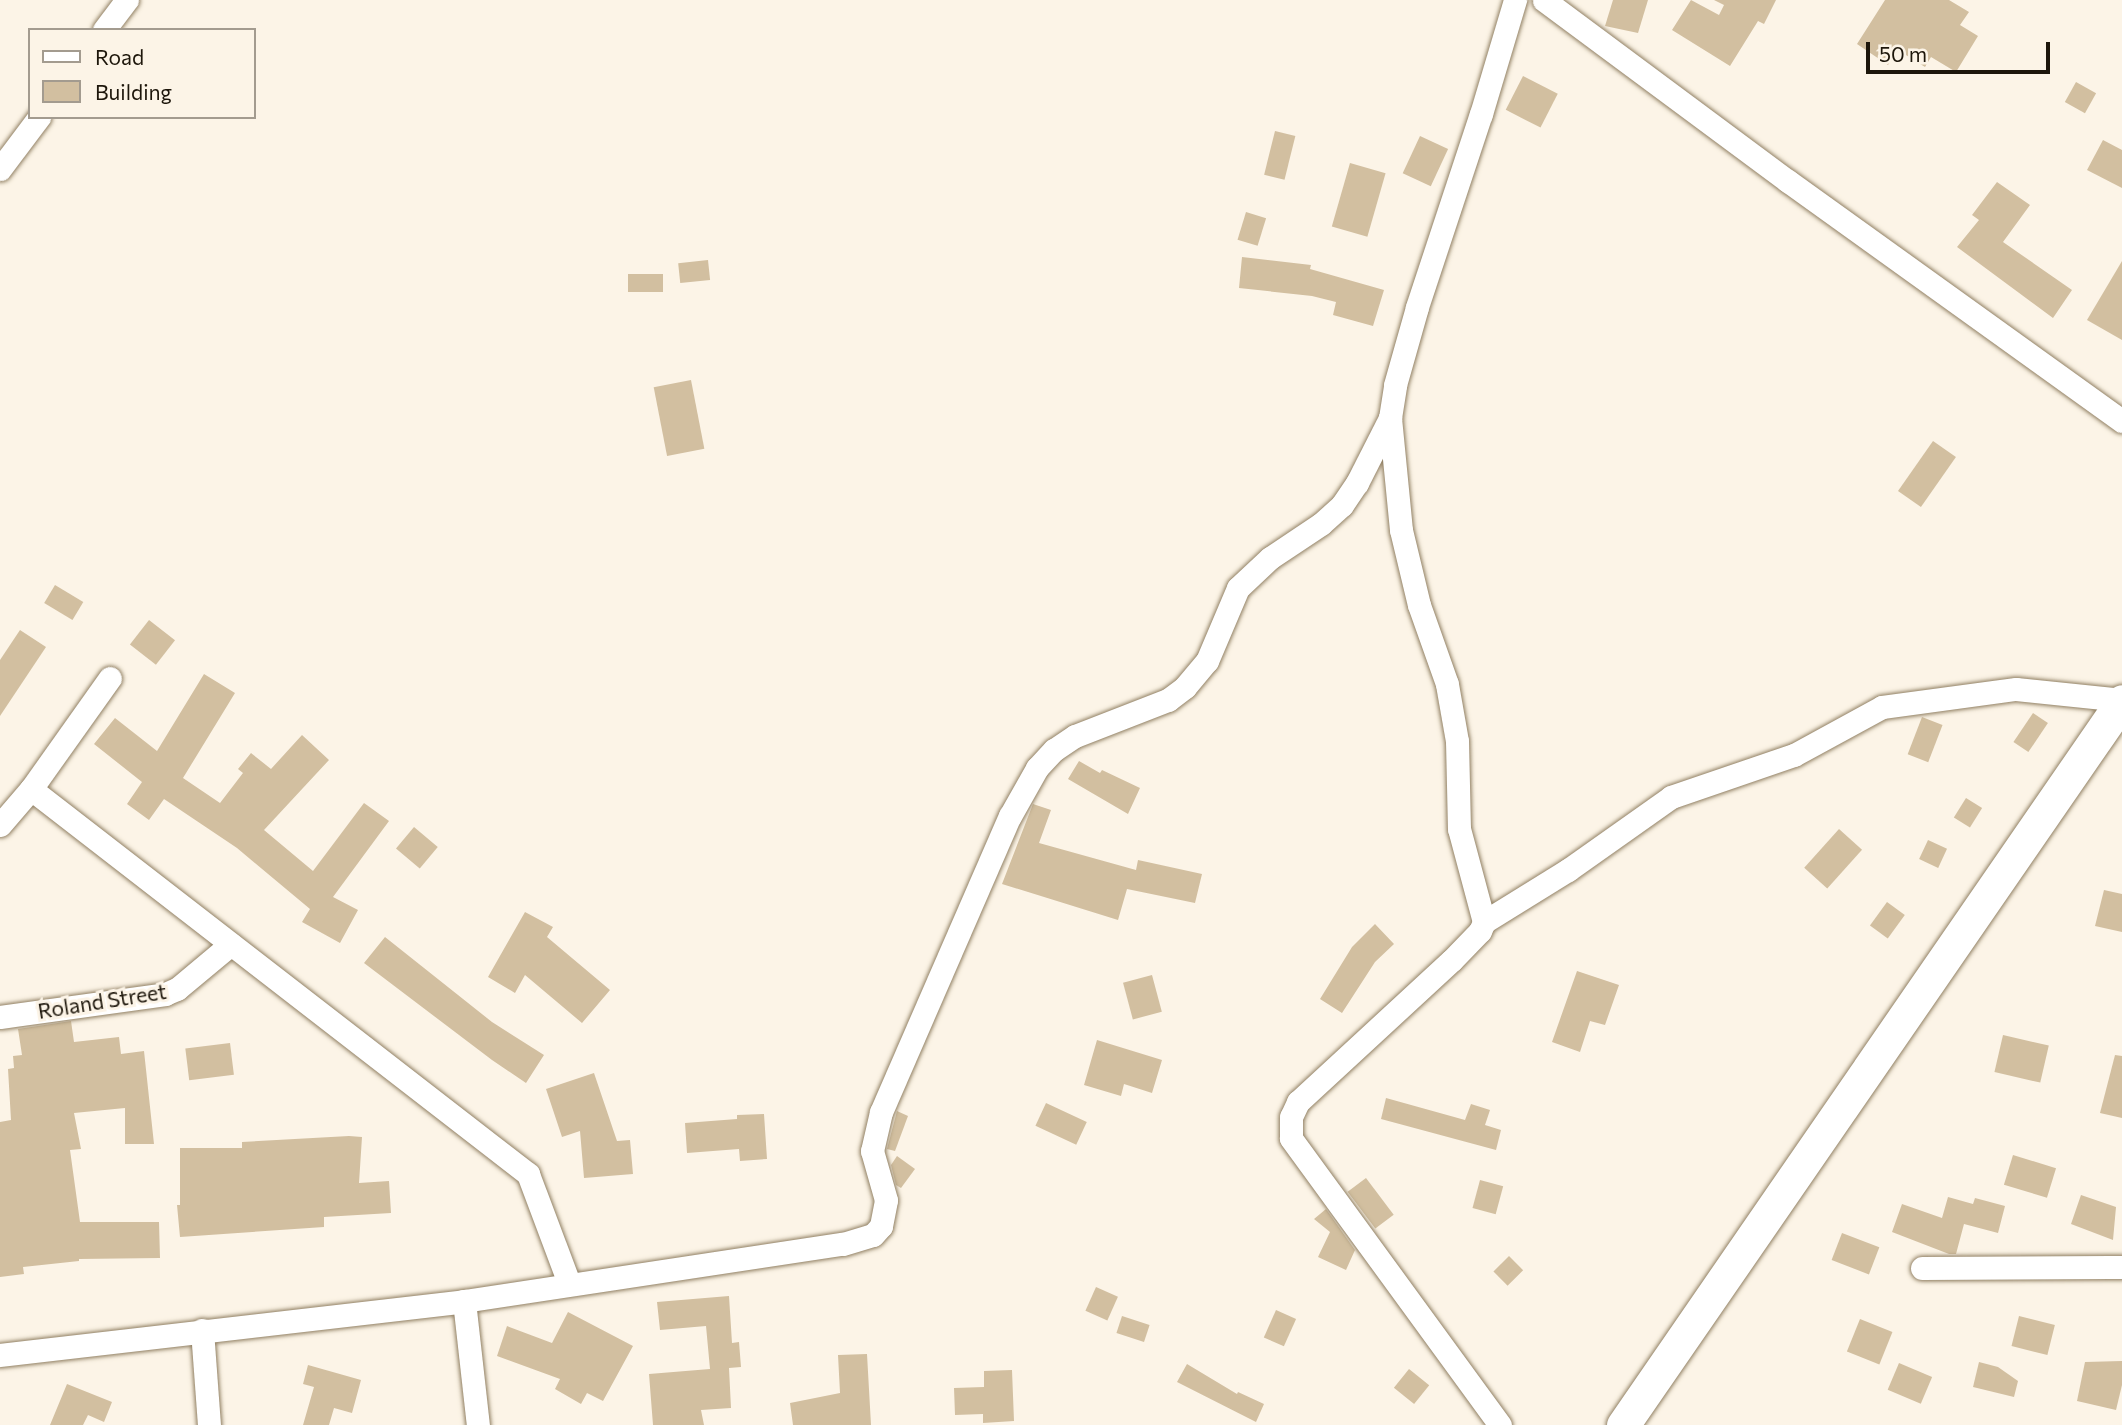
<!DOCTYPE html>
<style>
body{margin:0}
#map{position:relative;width:2122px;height:1425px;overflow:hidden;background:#fcf4e7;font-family:Commissioner,sans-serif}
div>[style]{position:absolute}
.building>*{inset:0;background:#d2bfa0;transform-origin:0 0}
.roads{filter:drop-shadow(0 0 2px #918063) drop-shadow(0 0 2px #918063)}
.street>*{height:23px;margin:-11.5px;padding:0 11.5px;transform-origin:11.5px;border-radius:11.5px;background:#fff}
.secondary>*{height:33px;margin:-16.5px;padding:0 16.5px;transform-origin:16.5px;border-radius:16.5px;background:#fff}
span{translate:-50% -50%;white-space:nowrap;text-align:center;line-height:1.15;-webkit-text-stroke:6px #fcf4e7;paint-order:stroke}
.street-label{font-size:21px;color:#1d160b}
.legend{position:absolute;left:28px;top:28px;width:228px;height:91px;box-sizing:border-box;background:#fcf4e7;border:2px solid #a39b8f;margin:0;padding:9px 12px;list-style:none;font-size:21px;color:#1d160b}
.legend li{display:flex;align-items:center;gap:14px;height:35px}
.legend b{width:35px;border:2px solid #a39b8f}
.scale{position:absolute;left:1866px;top:42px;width:184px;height:32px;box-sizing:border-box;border:4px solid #1d160b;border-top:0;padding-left:9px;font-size:21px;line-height:24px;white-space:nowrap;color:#1d160b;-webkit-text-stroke:5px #fcf4e7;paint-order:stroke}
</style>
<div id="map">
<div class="building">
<div style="clip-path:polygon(1613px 0,1648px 0,1638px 33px,1605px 26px)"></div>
<div style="clip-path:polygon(1691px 0,1719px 15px,1724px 5px,1714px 0,1776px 0,1764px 24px,1758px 21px,1730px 66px,1672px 30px)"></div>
<div style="clip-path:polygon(1885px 0,1949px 0,1969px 12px,1960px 25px,1978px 36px,1956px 72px,1931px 57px,1925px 67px,1898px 50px,1888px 65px,1857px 44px)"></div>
<div style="left:1523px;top:76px;width:39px;height:38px;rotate:27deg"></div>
<div style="left:2076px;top:82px;width:23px;height:23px;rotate:29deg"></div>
<div style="left:1275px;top:131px;width:21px;height:45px;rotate:14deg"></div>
<div style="left:1420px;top:136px;width:31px;height:41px;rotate:25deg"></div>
<div style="clip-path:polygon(2103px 140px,2122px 150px,2122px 188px,2087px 170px)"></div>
<div style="left:1350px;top:163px;width:37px;height:66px;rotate:16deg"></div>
<div style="clip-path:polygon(1997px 182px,2030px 205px,2003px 242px,2072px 290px,2053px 318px,1957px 247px,1979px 220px,1972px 215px)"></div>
<div style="left:1246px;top:212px;width:21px;height:29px;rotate:17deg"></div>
<div style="clip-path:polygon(1242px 257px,1311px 265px,1310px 269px,1384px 290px,1373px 326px,1333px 315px,1336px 302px,1312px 296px,1239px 288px)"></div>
<div style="left:708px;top:260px;width:20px;height:30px;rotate:84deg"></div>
<div style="clip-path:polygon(2122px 261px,2122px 340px,2087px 320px)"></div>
<div style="left:628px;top:274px;width:35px;height:18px"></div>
<div style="left:691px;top:380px;width:70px;height:38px;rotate:79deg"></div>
<div style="left:1933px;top:441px;width:28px;height:61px;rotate:35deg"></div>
<div style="left:55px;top:585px;width:33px;height:21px;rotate:31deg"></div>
<div style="left:149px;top:620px;width:33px;height:31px;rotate:38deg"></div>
<div style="clip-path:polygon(20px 630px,46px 647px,0 716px,0 660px)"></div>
<div style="clip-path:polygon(204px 674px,235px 693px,183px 778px,220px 803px,243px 773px,238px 769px,251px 753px,271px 769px,302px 735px,329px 760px,264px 830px,313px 871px,364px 803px,389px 821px,333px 897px,358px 910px,340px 943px,302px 922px,310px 909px,237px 848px,164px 799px,149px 820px,127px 804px,142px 782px,94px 744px,115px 718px,157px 751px)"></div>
<div style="left:2033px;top:713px;width:18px;height:35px;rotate:34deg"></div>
<div style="left:1922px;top:717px;width:22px;height:40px;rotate:21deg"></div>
<div style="clip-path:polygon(1079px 761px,1100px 773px,1102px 770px,1140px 788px,1128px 814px,1068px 779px)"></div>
<div style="left:1966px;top:798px;width:19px;height:23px;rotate:32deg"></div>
<div style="clip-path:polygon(1033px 804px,1051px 810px,1039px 843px,1136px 870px,1138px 860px,1202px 874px,1195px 903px,1127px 889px,1118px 920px,1002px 884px)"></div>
<div style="left:414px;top:827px;width:31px;height:28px;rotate:40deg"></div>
<div style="left:1839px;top:829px;width:31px;height:52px;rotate:42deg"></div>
<div style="left:1928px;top:840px;width:21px;height:21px;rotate:25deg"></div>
<div style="clip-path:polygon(2104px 890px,2122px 894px,2122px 932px,2095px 926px)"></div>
<div style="left:1887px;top:902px;width:22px;height:29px;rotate:36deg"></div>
<div style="clip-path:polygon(525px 912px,553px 927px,547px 937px,610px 990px,582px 1023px,525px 975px,515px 993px,488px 977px)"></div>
<div style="clip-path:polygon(1375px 924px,1394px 944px,1375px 962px,1342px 1013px,1320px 999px,1352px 947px)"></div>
<div style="clip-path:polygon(385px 937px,492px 1022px,544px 1055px,526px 1083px,492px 1060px,364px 963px)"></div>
<div style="clip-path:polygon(1577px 971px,1619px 985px,1605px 1025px,1590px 1021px,1580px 1052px,1552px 1042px)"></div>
<div style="left:1152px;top:975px;width:38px;height:30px;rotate:75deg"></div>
<div style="clip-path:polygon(71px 1021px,74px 1042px,119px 1037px,121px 1054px,144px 1051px,154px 1144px,125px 1144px,125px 1108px,74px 1113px,81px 1149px,70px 1150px,80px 1222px,159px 1222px,160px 1258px,79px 1259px,79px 1261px,23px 1267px,24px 1274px,0 1277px,0 1122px,11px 1120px,8px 1069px,14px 1068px,13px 1056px,22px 1055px,18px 1029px)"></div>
<div style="left:2003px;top:1035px;width:47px;height:38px;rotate:13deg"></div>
<div style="clip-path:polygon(1097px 1040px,1162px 1060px,1152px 1093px,1124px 1084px,1121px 1096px,1084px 1085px)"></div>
<div style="left:230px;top:1043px;width:32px;height:45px;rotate:83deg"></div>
<div style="clip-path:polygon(2115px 1055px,2122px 1056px,2122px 1118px,2100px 1113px)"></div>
<div style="clip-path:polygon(594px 1073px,617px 1141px,630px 1140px,633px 1174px,584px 1178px,580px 1131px,562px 1137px,546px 1089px)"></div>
<div style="clip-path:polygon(1386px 1098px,1465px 1120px,1471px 1104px,1490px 1110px,1485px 1125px,1501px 1130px,1496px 1150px,1381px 1119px)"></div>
<div style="left:1046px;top:1103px;width:45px;height:25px;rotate:25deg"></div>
<div style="clip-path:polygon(897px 1111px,908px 1116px,895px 1151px,887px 1149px)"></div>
<div style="clip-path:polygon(764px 1114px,767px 1159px,740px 1161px,739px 1149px,687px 1153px,685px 1123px,737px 1119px,737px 1115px)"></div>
<div style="clip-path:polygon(349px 1136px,362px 1137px,359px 1183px,389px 1181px,391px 1213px,324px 1217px,324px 1227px,180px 1237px,177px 1205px,180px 1205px,180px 1148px,242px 1148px,242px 1142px)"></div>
<div style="left:2013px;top:1155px;width:45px;height:31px;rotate:17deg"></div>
<div style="clip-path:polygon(897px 1156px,915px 1169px,901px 1188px,896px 1185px,891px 1165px)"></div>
<div style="left:1366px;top:1178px;width:46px;height:23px;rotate:53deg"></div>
<div style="left:1480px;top:1180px;width:24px;height:29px;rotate:15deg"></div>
<div style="clip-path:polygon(2081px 1195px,2116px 1207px,2113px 1240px,2071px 1224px)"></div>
<div style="clip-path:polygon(1948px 1197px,1973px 1204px,1975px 1198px,2005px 1206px,1998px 1233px,1964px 1224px,1956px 1254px,1949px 1254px,1892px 1232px,1902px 1204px,1942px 1218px)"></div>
<div style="clip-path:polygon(1326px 1209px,1355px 1250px,1346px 1270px,1318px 1257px,1330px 1232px,1314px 1219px)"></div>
<div style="left:1842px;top:1233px;width:40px;height:29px;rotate:21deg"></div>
<div style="left:1509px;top:1256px;width:20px;height:22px;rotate:45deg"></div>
<div style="left:1096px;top:1287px;width:24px;height:26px;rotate:24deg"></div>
<div style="clip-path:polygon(729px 1296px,732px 1343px,739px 1342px,741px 1367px,729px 1368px,731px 1408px,701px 1410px,704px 1425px,653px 1425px,649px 1374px,710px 1369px,706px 1326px,660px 1330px,657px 1302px)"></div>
<div style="left:1276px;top:1310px;width:22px;height:30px;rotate:24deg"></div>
<div style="clip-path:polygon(568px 1312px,633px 1346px,603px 1401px,587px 1393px,581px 1404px,555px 1389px,560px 1379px,497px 1356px,507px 1326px,552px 1343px)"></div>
<div style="left:1122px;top:1316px;width:29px;height:18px;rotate:18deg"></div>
<div style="left:2019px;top:1316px;width:37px;height:31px;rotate:14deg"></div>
<div style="left:1860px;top:1319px;width:35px;height:35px;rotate:22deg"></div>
<div style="clip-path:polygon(867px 1354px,871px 1425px,793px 1425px,790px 1403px,840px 1393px,838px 1355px)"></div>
<div style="clip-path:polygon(2122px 1361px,2122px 1385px,2116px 1410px,2077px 1401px,2085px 1362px)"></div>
<div style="clip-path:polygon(1979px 1362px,1998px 1367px,2018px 1381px,2014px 1397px,1973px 1387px)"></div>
<div style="left:1899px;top:1363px;width:36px;height:29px;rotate:23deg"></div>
<div style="clip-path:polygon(1187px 1364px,1237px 1394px,1238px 1392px,1264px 1404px,1256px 1422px,1177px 1382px)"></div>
<div style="clip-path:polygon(308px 1365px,361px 1380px,352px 1413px,334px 1408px,329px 1425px,303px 1425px,314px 1387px,303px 1384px)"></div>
<div style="left:1409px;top:1369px;width:26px;height:24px;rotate:39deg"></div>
<div style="clip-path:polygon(1012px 1370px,1014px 1421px,983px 1423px,983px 1414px,955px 1415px,954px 1388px,984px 1387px,984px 1371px)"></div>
<div style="clip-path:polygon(67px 1384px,112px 1402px,104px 1422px,88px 1415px,83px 1425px,50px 1425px)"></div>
</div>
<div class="roads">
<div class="street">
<div style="left:1544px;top:0;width:304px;rotate:36.6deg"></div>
<div style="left:1788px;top:181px;width:411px;rotate:35.7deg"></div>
<div style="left:104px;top:30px;width:38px;rotate:-53deg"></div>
<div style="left:0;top:169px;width:65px;rotate:-53.1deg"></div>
<div style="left:31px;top:789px;width:629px;rotate:37.76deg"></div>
<div style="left:528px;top:1174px;width:116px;rotate:69.4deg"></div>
<div style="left:0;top:825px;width:48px;rotate:-49.3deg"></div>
<div style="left:31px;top:789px;width:136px;rotate:-54.6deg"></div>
<div style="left:1484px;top:922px;width:99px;rotate:-31.8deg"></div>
<div style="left:1568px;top:870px;width:126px;rotate:-35.3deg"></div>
<div style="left:1671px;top:797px;width:130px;rotate:-18.9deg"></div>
<div style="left:1794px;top:755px;width:100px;rotate:-28.6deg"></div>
<div style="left:1882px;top:707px;width:135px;rotate:-7.7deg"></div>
<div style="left:2016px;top:689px;width:107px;rotate:5.9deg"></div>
<div style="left:0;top:1017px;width:167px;rotate:-7.9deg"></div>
<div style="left:165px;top:994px;width:13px;rotate:-23deg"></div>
<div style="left:177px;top:989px;width:70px;rotate:-39.8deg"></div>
<div style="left:1922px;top:1268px;width:200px;rotate:-0.3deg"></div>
<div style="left:464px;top:1301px;width:125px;rotate:83.6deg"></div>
<div style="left:202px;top:1330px;width:95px;rotate:85.8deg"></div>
<div style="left:0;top:1355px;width:467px;rotate:-6.6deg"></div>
<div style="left:464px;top:1301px;width:383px;rotate:-8.6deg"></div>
<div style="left:843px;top:1244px;width:31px;rotate:-17deg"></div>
<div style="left:873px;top:1235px;width:12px;rotate:-48deg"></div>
<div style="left:881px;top:1226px;width:26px;rotate:-79deg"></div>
<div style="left:886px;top:1200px;width:51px;rotate:-105.9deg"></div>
<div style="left:872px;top:1151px;width:40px;rotate:-77deg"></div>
<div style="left:881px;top:1112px;width:323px;rotate:-66.5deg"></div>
<div style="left:1010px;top:816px;width:55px;rotate:-60.6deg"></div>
<div style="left:1037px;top:768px;width:25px;rotate:-47deg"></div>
<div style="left:1054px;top:750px;width:25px;rotate:-34deg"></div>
<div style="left:1075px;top:736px;width:100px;rotate:-21.2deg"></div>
<div style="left:1168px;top:700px;width:21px;rotate:-37deg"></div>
<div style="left:1185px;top:687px;width:34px;rotate:-50deg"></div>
<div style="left:1207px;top:661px;width:79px;rotate:-67deg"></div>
<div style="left:1238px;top:588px;width:44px;rotate:-43.2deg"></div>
<div style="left:1270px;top:558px;width:61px;rotate:-33.7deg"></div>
<div style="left:1321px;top:524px;width:28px;rotate:-42deg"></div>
<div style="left:1342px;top:505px;width:27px;rotate:-56deg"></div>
<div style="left:1357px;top:483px;width:73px;rotate:-63.1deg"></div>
<div style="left:1500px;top:1425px;width:355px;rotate:-126.1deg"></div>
<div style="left:1291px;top:1138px;width:21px;rotate:-90deg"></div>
<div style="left:1291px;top:1117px;width:17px;rotate:-65deg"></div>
<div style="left:1298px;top:1102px;width:209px;rotate:-42.7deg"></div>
<div style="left:1452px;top:960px;width:40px;rotate:-46deg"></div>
<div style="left:1480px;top:931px;width:10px;rotate:-66deg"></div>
<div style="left:1484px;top:922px;width:96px;rotate:-105deg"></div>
<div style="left:1459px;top:829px;width:88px;rotate:-91.3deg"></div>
<div style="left:1457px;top:741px;width:58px;rotate:-100deg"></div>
<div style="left:1447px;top:684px;width:84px;rotate:-109.5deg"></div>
<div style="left:1419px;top:605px;width:77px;rotate:-103.5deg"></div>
<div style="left:1401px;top:530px;width:113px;rotate:-95.6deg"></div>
<div style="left:1390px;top:418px;width:33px;rotate:-81deg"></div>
<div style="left:1395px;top:385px;width:81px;rotate:-74.2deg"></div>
<div style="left:1417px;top:307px;width:203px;rotate:-71.7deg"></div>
<div style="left:1481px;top:114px;width:119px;rotate:-73.4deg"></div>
</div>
<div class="secondary">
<div style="left:1623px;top:1425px;width:879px;rotate:-55.42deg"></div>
</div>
</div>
<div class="street-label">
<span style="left:102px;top:1001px;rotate:-9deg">Roland Street</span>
</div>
<ul class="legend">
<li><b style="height:9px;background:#fff"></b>Road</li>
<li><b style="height:19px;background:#d2bfa0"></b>Building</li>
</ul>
<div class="scale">50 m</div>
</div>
